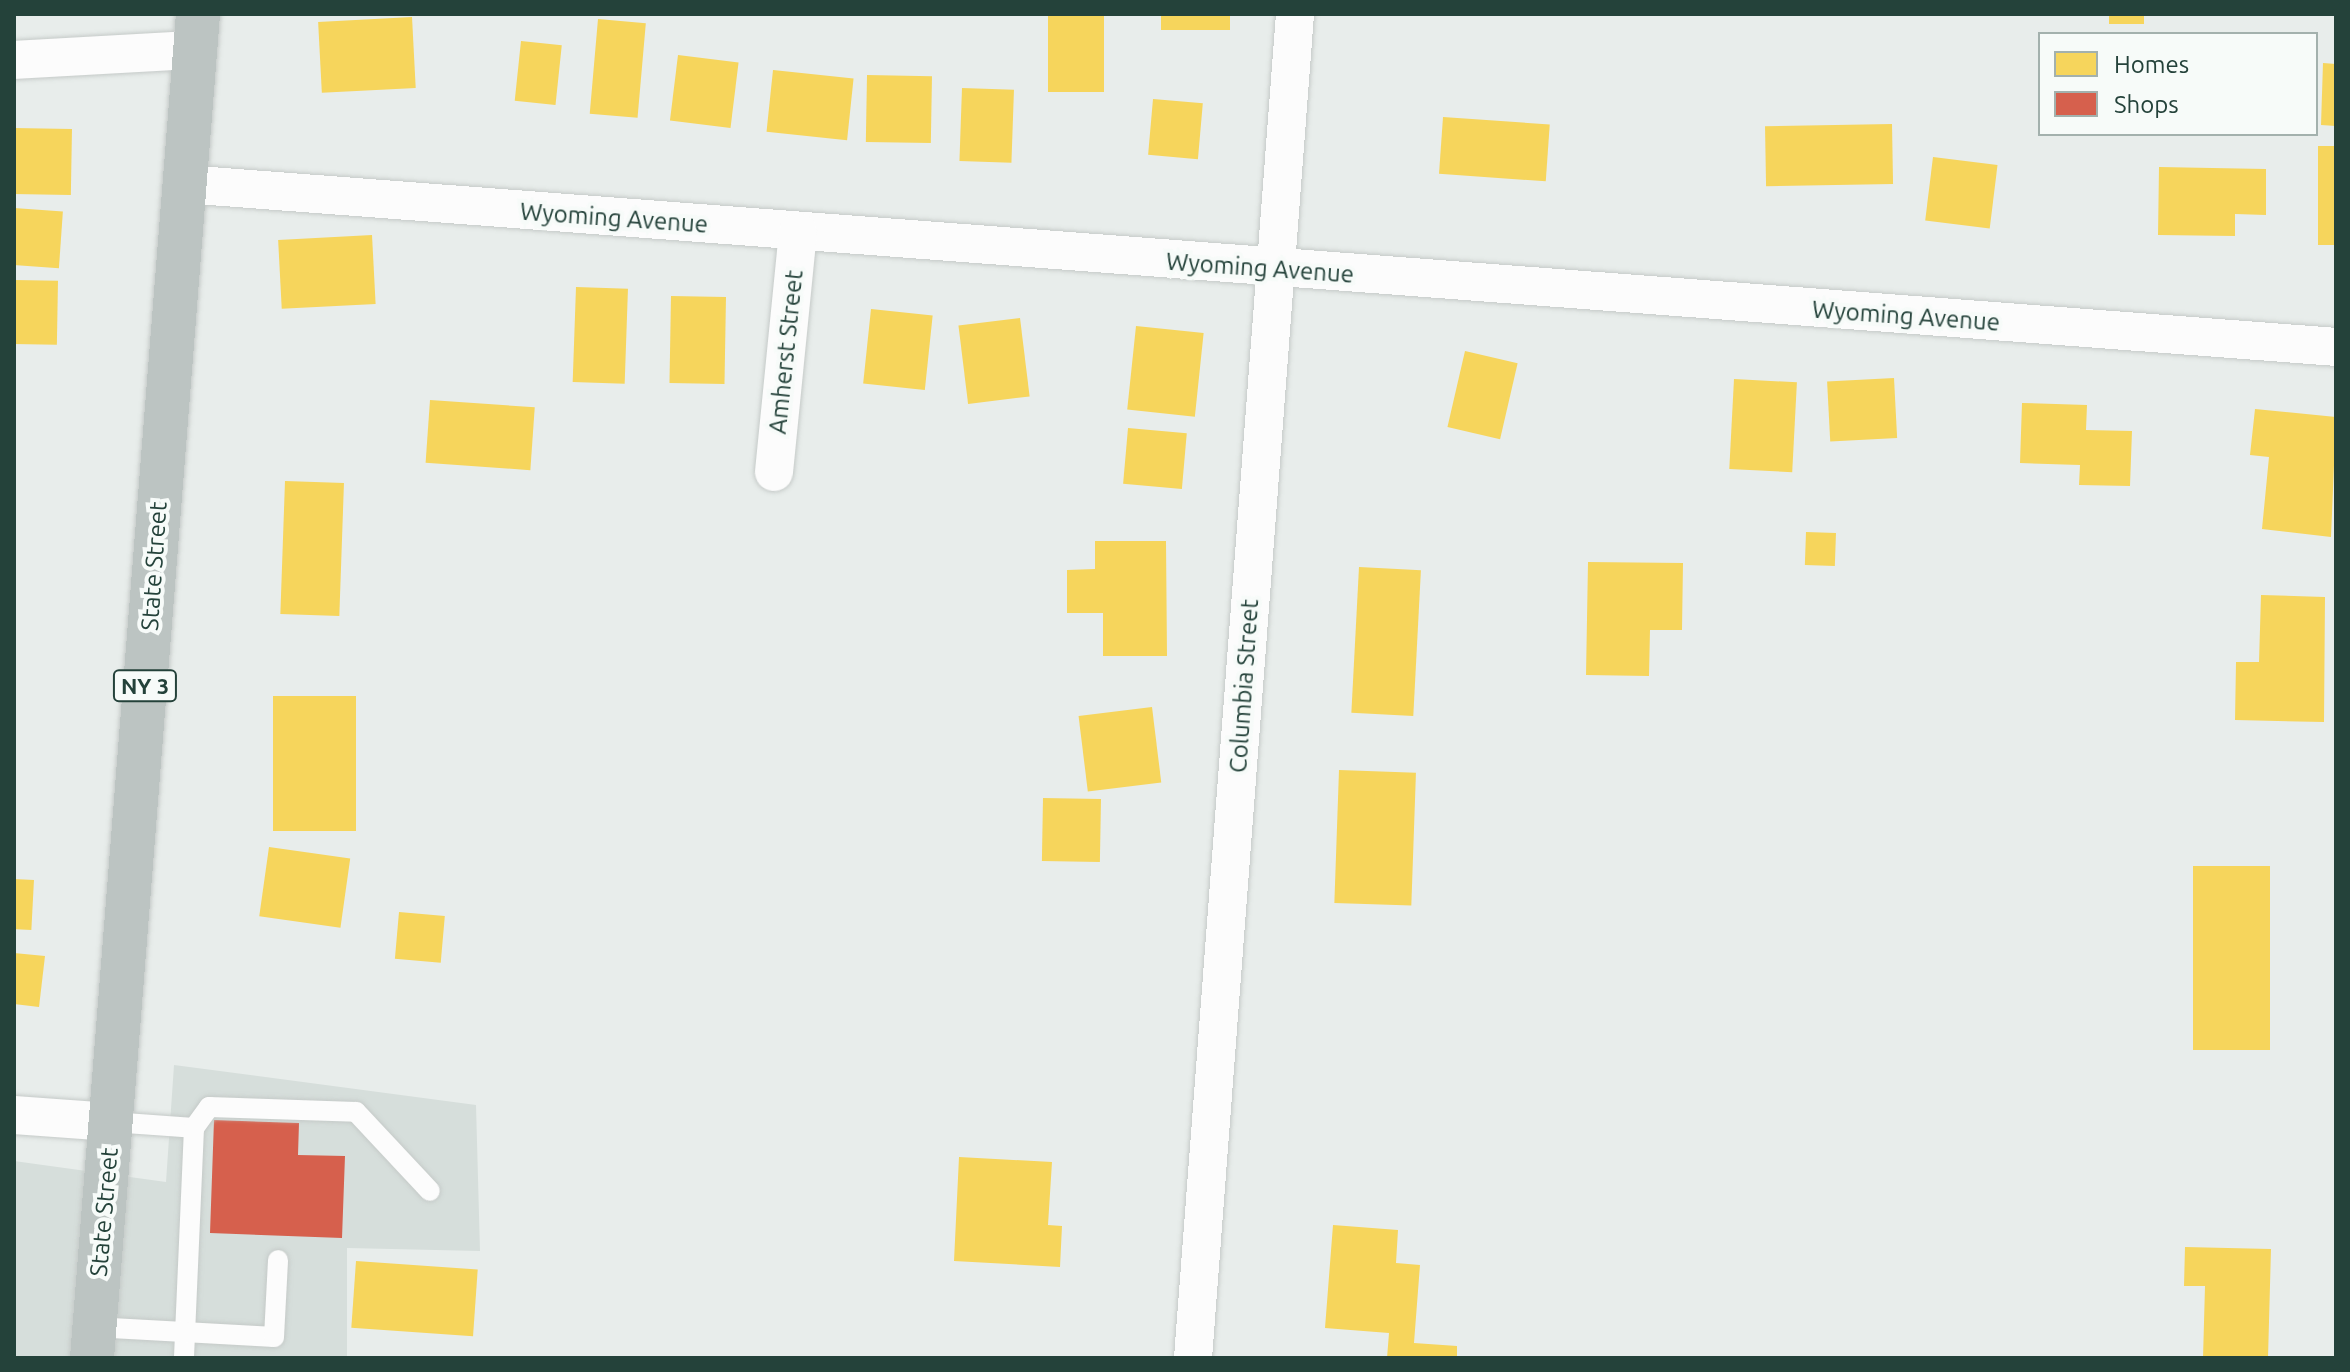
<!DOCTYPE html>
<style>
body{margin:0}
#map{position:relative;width:2350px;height:1372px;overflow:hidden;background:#e8edeb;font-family:Ubuntu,sans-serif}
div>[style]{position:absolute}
.built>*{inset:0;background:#d6dedb}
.homes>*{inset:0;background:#f6d55c;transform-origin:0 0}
.shops>*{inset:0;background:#d6604d}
.roads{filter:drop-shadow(0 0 2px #c5cac8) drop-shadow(0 0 2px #c5cac8)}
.lane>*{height:20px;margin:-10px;padding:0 10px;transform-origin:10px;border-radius:10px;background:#fcfcfc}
.street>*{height:38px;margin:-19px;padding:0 19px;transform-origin:19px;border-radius:19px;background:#fcfcfc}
.highway>*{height:44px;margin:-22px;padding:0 22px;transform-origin:22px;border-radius:22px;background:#bcc4c2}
span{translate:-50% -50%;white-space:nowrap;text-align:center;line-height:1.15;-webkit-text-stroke:8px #f7fbf9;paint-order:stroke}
.shield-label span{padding:2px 6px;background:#f7fbf9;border:2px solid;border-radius:6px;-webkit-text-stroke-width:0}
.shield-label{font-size:22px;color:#24423a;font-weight:700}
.street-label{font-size:24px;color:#24423a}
.frame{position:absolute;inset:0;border:16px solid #24423a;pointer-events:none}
.legend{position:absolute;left:2038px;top:32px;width:280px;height:104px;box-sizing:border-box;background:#f7fbf9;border:2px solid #a3b1ad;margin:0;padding:10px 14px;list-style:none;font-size:24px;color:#24423a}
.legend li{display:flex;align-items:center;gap:16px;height:40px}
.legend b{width:40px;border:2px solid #a3b1ad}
</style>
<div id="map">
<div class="built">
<div style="clip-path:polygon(174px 1065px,476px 1105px,480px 1251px,347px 1248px,347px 1358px,14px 1358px,14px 1161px,166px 1182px)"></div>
</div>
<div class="homes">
<div style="left:1048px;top:14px;width:56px;height:78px"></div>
<div style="left:1161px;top:14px;width:69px;height:16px"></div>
<div style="left:2109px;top:14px;width:35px;height:10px"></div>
<div style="left:412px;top:17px;width:71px;height:94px;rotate:87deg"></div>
<div style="left:598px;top:19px;width:48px;height:95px;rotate:5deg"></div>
<div style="left:521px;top:41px;width:41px;height:60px;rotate:6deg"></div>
<div style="left:678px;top:55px;width:61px;height:66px;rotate:7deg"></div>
<div style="clip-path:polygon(2323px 63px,2336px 64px,2336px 126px,2321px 125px)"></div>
<div style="left:773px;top:70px;width:81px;height:62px;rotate:6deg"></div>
<div style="left:867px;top:75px;width:65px;height:67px;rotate:1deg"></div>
<div style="left:962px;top:88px;width:52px;height:73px;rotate:2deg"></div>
<div style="left:1153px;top:99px;width:50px;height:56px;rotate:5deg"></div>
<div style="left:1443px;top:117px;width:107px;height:57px;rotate:4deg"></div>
<div style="left:1892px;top:124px;width:60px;height:127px;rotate:89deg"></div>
<div style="left:14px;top:128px;width:58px;height:66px;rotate:1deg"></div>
<div style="left:2318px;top:146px;width:18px;height:99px"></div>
<div style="left:1933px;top:157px;width:65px;height:64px;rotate:7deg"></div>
<div style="clip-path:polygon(2159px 167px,2266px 169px,2266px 215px,2235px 214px,2235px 236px,2158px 235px)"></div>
<div style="left:14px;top:208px;width:49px;height:57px;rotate:4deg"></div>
<div style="left:372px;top:235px;width:69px;height:94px;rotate:87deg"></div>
<div style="left:14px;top:280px;width:44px;height:64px;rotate:1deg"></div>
<div style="left:576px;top:287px;width:52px;height:95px;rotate:2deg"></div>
<div style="left:671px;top:296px;width:55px;height:87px;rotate:1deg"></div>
<div style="left:871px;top:309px;width:62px;height:75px;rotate:6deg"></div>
<div style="left:1020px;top:318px;width:79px;height:62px;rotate:83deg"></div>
<div style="left:1136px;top:326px;width:68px;height:84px;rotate:6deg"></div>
<div style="left:1465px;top:351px;width:54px;height:78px;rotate:13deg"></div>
<div style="left:1894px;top:378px;width:60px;height:67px;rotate:87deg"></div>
<div style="left:1734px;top:379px;width:63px;height:90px;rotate:3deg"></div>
<div style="left:430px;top:400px;width:105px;height:63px;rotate:4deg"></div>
<div style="clip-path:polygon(2022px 403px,2087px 405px,2086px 430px,2132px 431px,2130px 486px,2079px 485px,2080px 465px,2020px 463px)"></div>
<div style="clip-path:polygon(2255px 409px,2336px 417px,2331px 537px,2262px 529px,2269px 457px,2250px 455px)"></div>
<div style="left:1128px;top:428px;width:59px;height:56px;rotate:5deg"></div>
<div style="left:285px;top:481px;width:59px;height:133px;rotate:2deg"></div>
<div style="left:1806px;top:532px;width:30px;height:33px;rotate:2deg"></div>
<div style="clip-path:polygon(1095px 541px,1166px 541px,1167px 656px,1103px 656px,1103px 613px,1067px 613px,1067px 570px,1095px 569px)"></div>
<div style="clip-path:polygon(1588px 562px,1683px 563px,1682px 630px,1650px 630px,1649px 676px,1586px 675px)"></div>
<div style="left:1359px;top:567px;width:62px;height:146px;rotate:3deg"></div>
<div style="clip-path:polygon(2261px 595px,2325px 597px,2324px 722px,2235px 720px,2236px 662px,2259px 662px)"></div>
<div style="left:356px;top:696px;width:135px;height:83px;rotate:90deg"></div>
<div style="left:1152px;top:707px;width:76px;height:74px;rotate:83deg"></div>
<div style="left:1339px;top:770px;width:77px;height:133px;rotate:2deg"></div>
<div style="left:1043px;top:798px;width:58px;height:63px;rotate:1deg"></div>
<div style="left:269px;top:847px;width:82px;height:70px;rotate:8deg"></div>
<div style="left:2193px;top:866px;width:77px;height:184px"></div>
<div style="left:14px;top:879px;width:20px;height:50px;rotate:3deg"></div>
<div style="left:399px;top:912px;width:46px;height:47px;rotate:5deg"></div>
<div style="clip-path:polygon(14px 953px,45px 956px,39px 1007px,14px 1004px)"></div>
<div style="clip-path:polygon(959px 1157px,1052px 1162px,1048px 1225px,1062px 1226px,1060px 1267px,954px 1261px)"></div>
<div style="clip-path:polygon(1333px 1225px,1398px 1230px,1396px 1263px,1420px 1265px,1414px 1343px,1457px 1346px,1457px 1358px,1387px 1358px,1389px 1333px,1325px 1328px)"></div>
<div style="clip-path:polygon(2185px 1247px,2271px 1249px,2268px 1358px,2203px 1358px,2205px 1286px,2184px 1286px)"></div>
<div style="left:356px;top:1261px;width:122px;height:67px;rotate:4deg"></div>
</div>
<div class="shops">
<div style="clip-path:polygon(214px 1120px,299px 1123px,298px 1155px,345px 1156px,342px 1238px,210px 1233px)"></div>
</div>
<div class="roads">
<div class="lane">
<div style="left:111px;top:1122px;width:83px;rotate:4.1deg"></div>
<div style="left:194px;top:1128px;width:230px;rotate:92.5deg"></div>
<div style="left:194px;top:1128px;width:26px;rotate:-54deg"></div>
<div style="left:209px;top:1107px;width:147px;rotate:1.9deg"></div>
<div style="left:356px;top:1112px;width:108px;rotate:46.9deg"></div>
<div style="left:94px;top:1327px;width:180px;rotate:3.2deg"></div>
<div style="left:274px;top:1337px;width:77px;rotate:-87deg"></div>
</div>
<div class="street">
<div style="left:14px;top:60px;width:181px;rotate:-3.2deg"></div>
<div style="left:184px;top:184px;width:2158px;rotate:4.33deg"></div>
<div style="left:774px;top:472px;width:241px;rotate:-84.3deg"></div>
<div style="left:14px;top:1115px;width:97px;rotate:4.1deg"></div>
<div style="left:1193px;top:1358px;width:1348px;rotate:-85.66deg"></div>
</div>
<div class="highway">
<div style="left:92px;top:1358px;width:1348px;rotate:-85.49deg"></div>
</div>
</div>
<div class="shield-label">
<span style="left:145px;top:686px">NY 3</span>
</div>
<div class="street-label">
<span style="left:614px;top:218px;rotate:4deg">Wyoming Avenue</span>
<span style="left:1260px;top:268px;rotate:4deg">Wyoming Avenue</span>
<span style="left:1906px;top:316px;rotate:4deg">Wyoming Avenue</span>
<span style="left:786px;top:352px;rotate:-84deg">Amherst Street</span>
<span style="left:154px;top:566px;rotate:-86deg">State Street</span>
<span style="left:1244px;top:686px;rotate:-86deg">Columbia Street</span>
<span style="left:104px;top:1212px;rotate:-85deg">State Street</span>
</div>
<div class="frame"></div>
<ul class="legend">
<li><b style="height:22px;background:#f6d55c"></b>Homes</li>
<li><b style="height:22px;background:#d6604d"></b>Shops</li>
</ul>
</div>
